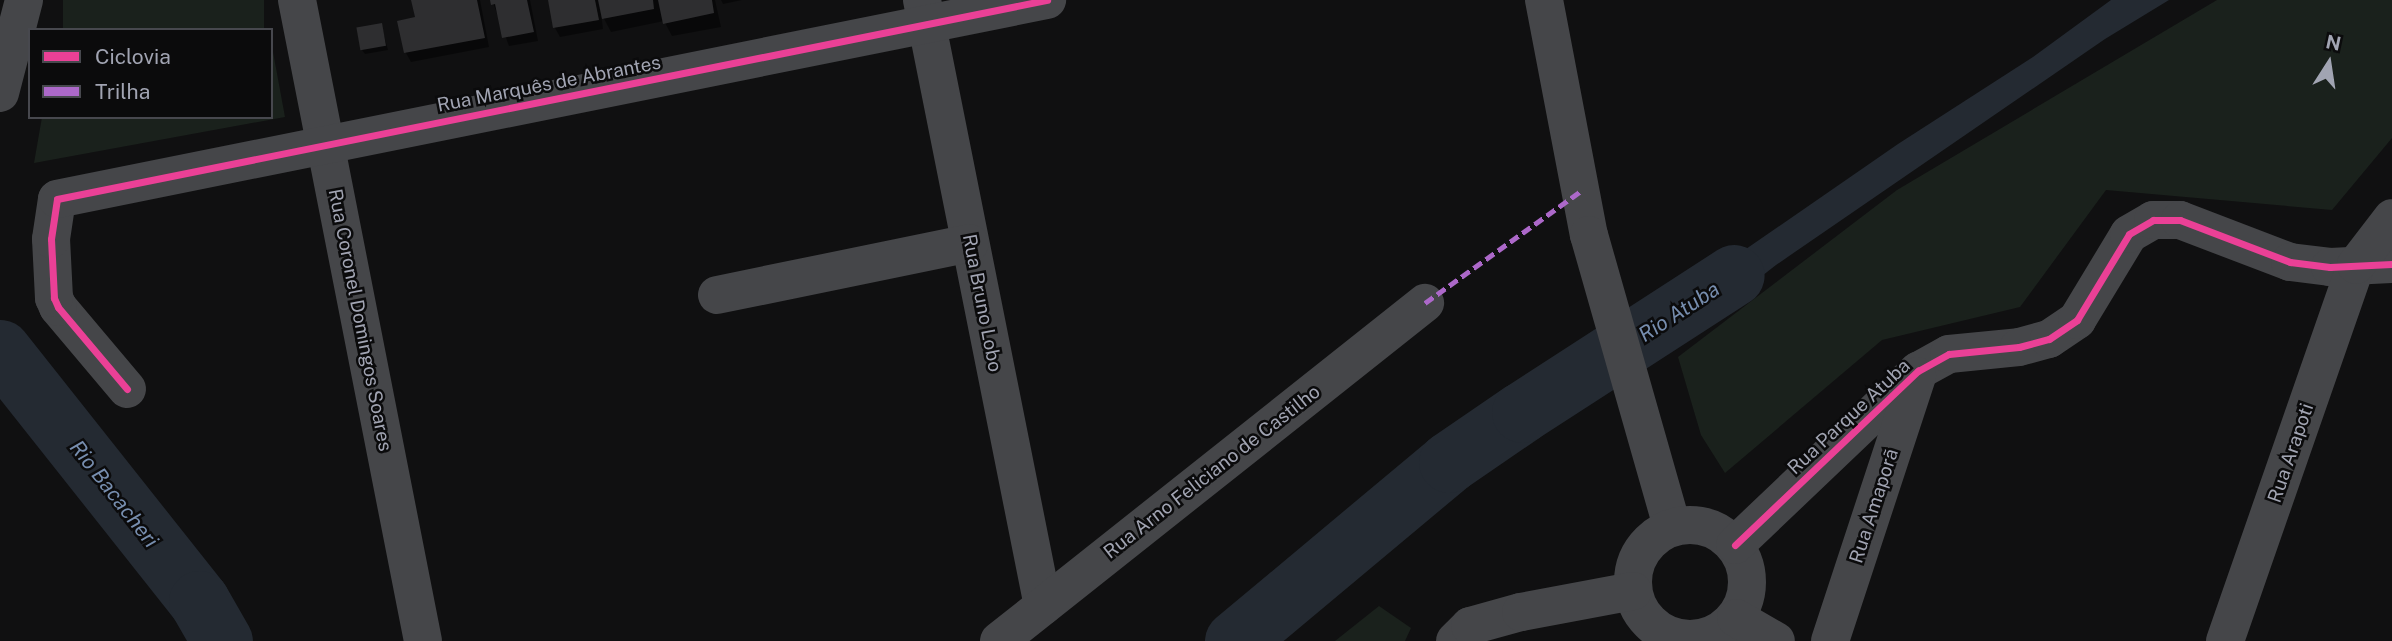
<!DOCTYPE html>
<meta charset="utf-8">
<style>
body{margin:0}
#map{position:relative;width:2392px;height:641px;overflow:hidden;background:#101011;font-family:"Public Sans",sans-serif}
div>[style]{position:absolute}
.green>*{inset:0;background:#1a211c;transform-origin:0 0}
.water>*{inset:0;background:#242a32}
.shadow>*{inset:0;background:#0007}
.river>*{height:61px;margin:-30.5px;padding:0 30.5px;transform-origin:30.5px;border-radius:30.5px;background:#242a32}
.building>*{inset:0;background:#2e2e30;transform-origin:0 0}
.minor>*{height:38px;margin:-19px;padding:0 19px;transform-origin:19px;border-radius:19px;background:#454649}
.minor>.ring{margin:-19px;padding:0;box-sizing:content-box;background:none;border:38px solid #454649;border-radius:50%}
.quiet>*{height:5px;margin-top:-2.5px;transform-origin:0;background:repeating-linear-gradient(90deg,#ac68c9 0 10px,transparent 0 15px)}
.cycleway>*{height:7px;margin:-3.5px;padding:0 3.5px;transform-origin:3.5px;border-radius:3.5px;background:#ea4096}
span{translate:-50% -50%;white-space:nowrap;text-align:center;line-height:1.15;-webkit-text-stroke:5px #0b0b0c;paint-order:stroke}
.street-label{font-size:19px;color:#a1a4b2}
.water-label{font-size:21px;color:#778eaf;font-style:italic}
.legend{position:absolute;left:28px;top:28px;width:245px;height:91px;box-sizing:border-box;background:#0b0b0c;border:2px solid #47484e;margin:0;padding:9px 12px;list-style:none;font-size:21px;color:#a1a4b2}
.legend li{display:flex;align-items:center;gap:14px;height:35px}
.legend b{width:35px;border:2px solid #47484e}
.north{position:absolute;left:2294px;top:28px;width:70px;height:70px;-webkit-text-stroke:5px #0b0b0c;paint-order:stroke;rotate:12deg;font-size:19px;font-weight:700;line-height:28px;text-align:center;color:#a1a4b2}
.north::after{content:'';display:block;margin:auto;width:24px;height:32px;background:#a1a4b2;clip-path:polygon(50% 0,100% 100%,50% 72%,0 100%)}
</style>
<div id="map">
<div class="green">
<div style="left:63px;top:0;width:201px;height:31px"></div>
<div style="clip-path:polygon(2217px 0,2392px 0,2392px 138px,2332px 210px,2106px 190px,2020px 307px,1882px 340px,1725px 473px,1701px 435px,1678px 357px,1897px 190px)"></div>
<div style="clip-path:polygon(271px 41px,285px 117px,34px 163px,42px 117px,271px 117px)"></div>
<div style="clip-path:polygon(1379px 606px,1411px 628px,1405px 641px,1335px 641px)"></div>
</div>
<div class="water">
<div style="clip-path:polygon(2111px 0,2169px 0,2105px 39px,1776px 265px,1666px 351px,1662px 307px,1898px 144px,2033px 57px)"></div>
</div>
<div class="shadow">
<div style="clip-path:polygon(413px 0,480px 0,489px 47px,411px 62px,406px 53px,399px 22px,417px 18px)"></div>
<div style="clip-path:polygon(492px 0,530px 0,538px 41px,509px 46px)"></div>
<div style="clip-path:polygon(550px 0,715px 0,721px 27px,672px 36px,664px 21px,611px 32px,601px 13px,603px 29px,560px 37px,555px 28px)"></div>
<div style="clip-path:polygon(721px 0,742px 0,723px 4px)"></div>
<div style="clip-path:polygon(381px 25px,388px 50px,365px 54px,362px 50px)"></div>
</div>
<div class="river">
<div style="left:0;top:350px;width:320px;rotate:51.6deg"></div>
<div style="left:199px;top:601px;width:46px;rotate:60.1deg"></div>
<div style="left:1235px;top:641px;width:279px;rotate:-39.9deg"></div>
<div style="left:1449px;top:462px;width:88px;rotate:-34.4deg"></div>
<div style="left:1522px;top:412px;width:252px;rotate:-32.9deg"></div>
</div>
<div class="building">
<div style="clip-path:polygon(411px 0,477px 0,485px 38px,404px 53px,397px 21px,415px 17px)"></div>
<div style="clip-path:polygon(490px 0,527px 0,534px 32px,502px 38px,495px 4px,491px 5px)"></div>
<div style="clip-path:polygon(548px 0,595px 0,599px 20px,553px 28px)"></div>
<div style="clip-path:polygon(598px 0,653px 0,654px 9px,602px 19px)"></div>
<div style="clip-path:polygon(658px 0,712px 0,714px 13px,663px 24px)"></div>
<div style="left:382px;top:23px;width:23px;height:26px;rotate:80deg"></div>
</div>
<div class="minor">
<div style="left:297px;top:0;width:653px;rotate:78.88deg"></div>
<div style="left:922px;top:0;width:618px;rotate:78.71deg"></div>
<div style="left:1544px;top:0;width:239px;rotate:79.2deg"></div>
<div style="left:1589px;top:235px;width:304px;rotate:74.1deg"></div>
<div style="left:0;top:93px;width:96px;rotate:-75.5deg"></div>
<div style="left:717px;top:295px;width:258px;rotate:-11.6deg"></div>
<div style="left:127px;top:389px;width:107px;rotate:-130.1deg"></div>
<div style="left:58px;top:307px;width:10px;rotate:-114deg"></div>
<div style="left:54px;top:298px;width:59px;rotate:-92.9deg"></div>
<div style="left:51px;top:239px;width:40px;rotate:-81.5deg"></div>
<div style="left:57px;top:199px;width:1010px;rotate:-11.37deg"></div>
<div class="ring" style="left:1633px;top:525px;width:76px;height:76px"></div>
<div style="left:1735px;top:545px;width:253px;rotate:-43.6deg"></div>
<div style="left:1918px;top:371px;width:35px;rotate:-29deg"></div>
<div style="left:1949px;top:354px;width:70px;rotate:-5.7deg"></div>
<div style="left:2019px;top:347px;width:31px;rotate:-15deg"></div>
<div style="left:2049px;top:339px;width:34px;rotate:-34deg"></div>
<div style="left:2077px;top:320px;width:100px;rotate:-58.8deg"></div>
<div style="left:2129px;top:234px;width:28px;rotate:-30deg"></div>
<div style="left:2153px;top:220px;width:27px"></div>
<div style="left:2180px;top:220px;width:118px;rotate:20.9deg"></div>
<div style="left:2290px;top:262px;width:40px;rotate:7.1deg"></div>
<div style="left:2330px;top:267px;width:62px;rotate:-2.8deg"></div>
<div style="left:1736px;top:618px;width:46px;rotate:29.9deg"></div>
<div style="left:999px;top:641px;width:544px;rotate:-38.43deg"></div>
<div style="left:1455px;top:641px;width:21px;rotate:-45deg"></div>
<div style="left:1470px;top:626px;width:53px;rotate:-15.4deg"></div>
<div style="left:1521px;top:612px;width:114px;rotate:-10.6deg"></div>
<div style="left:1830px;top:641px;width:279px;rotate:-71.8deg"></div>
<div style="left:2225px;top:641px;width:398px;rotate:-70.8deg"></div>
<div style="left:2356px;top:265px;width:59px;rotate:-52.5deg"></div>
</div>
<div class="quiet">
<div style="left:1425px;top:303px;width:192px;rotate:-35.7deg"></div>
</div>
<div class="cycleway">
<div style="left:127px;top:389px;width:107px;rotate:-130.1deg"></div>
<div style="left:58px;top:307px;width:10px;rotate:-114deg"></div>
<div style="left:54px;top:298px;width:59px;rotate:-92.9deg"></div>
<div style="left:51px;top:239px;width:40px;rotate:-81.5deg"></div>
<div style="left:57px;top:199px;width:1010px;rotate:-11.37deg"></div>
<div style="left:1735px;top:545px;width:253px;rotate:-43.6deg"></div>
<div style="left:1918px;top:371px;width:35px;rotate:-29deg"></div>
<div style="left:1949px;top:354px;width:70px;rotate:-5.7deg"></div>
<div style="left:2019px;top:347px;width:31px;rotate:-15deg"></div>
<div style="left:2049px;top:339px;width:34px;rotate:-34deg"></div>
<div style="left:2077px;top:320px;width:100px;rotate:-58.8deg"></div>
<div style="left:2129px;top:234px;width:28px;rotate:-30deg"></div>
<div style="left:2153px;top:220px;width:27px"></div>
<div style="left:2180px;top:220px;width:118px;rotate:20.9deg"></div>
<div style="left:2290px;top:262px;width:40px;rotate:7.1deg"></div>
<div style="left:2330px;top:267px;width:62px;rotate:-2.8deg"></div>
</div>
<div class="street-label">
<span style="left:549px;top:84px;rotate:-11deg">Rua Marquês de Abrantes</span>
<span style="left:982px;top:303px;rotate:79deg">Rua Bruno Lobo</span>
<span style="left:360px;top:320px;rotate:79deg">Rua Coronel Domingos Soares</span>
<span style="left:1849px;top:417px;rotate:-43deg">Rua Parque Atuba</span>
<span style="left:2291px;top:453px;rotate:-71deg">Rua Arapoti</span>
<span style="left:1212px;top:472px;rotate:-38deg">Rua Arno Feliciano de Castilho</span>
<span style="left:1874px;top:506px;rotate:-72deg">Rua Amaporã</span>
</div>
<div class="water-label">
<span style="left:1679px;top:312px;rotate:-33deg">Rio Atuba</span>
<span style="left:114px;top:494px;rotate:52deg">Rio Bacacheri</span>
</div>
<ul class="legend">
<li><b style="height:9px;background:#ea4096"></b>Ciclovia</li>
<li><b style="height:9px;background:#ac68c9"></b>Trilha</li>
</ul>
<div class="north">N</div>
</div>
